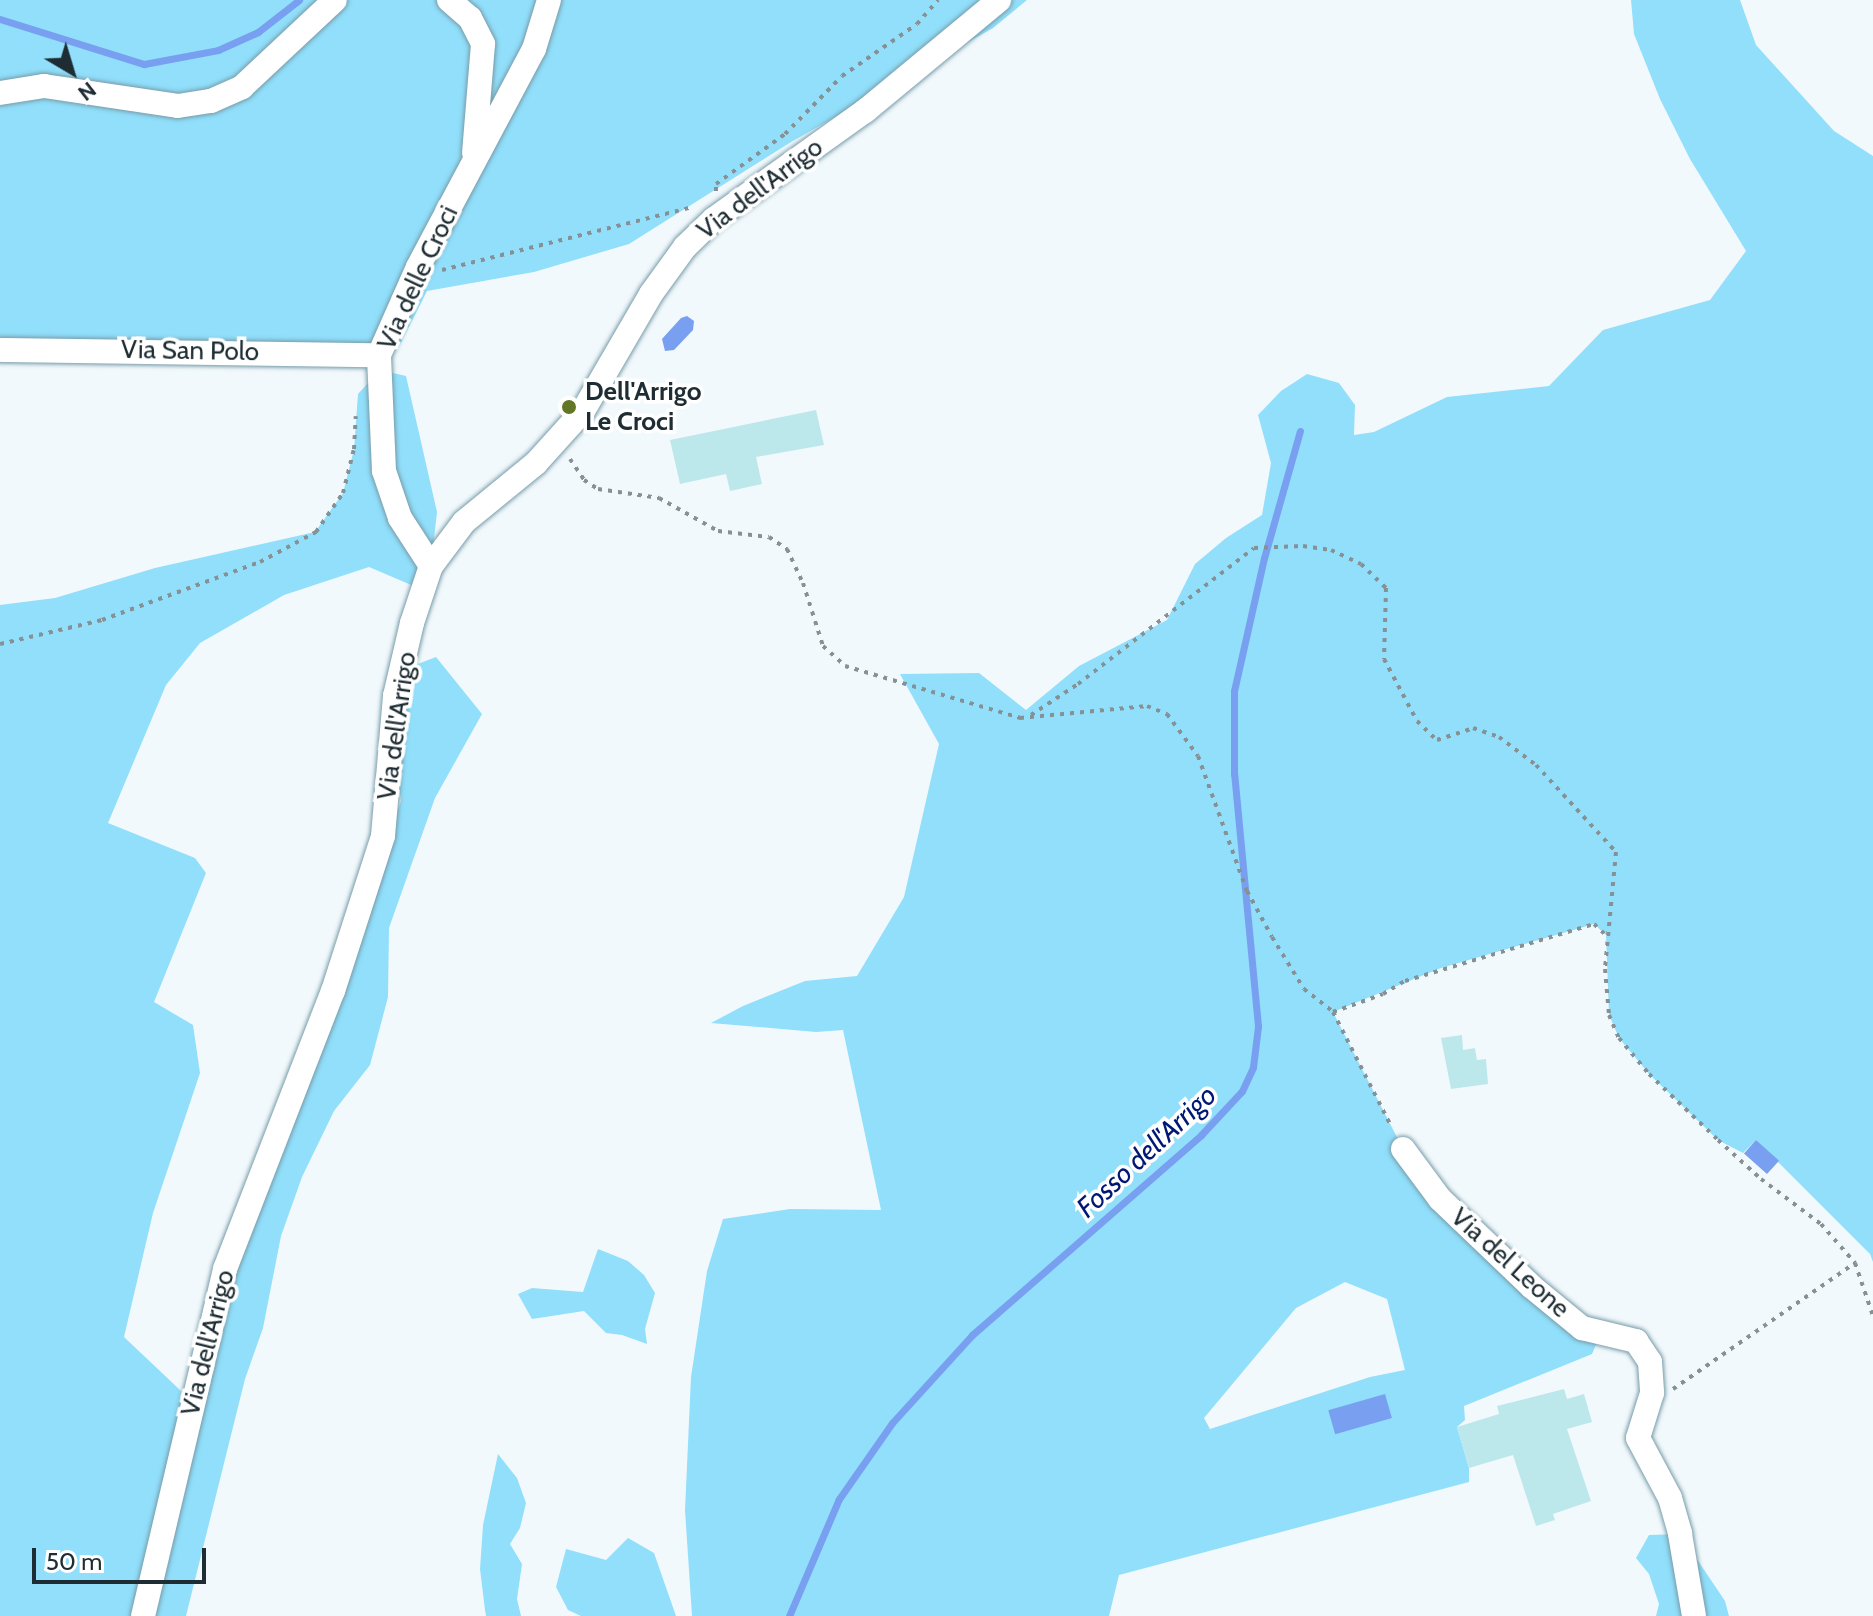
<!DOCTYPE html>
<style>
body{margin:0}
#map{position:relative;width:1873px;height:1616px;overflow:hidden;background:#f2f9fc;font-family:Cabin,sans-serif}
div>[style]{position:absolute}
.green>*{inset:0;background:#91dffb}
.water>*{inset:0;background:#789ff0;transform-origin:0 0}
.stream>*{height:7px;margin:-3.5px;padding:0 3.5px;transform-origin:3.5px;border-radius:3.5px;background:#789ff0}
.building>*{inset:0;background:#bce8ec}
.path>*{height:4px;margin-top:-2px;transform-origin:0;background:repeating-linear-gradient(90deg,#859195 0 4px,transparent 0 10px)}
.roads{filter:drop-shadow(0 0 2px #779caa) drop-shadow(0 0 2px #779caa)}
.minor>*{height:24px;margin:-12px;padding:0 12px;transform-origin:12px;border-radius:12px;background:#fff}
.dots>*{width:22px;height:22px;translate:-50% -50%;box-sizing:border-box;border:4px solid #fff;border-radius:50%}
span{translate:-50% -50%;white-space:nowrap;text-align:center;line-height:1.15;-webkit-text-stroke:7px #fff;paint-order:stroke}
.street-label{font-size:26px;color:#1e2d33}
.poi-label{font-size:26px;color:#1e2d33;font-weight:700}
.left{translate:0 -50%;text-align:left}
.water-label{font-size:28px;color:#001875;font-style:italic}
.north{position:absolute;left:32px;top:32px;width:80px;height:80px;-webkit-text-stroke:6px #fff;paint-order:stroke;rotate:142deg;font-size:22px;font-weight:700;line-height:32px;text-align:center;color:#1e2d33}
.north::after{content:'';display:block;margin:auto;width:28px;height:36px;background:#1e2d33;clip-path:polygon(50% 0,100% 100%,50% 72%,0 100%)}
.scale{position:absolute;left:32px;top:1548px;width:174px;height:36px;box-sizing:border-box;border:4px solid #1e2d33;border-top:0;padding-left:10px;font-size:24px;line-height:28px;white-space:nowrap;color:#1e2d33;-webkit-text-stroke:6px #fff;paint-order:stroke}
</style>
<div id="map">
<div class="green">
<div style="clip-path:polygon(0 0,1027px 0,993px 28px,791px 142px,629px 244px,534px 272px,427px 291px,399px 347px,379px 355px,0 350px)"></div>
<div style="clip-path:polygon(evenodd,1631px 0,1740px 0,1756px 45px,1834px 131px,1873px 156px,1873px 1262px,1870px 1254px,1756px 1140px,1743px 1153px,1718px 1140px,1649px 1074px,1619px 1038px,1609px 1015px,1606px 935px,1594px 924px,1441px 968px,1333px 1012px,1403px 1149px,1440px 1199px,1601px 1333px,1592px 1354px,1464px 1406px,1465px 1420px,1457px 1427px,1469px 1468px,1469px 1482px,1119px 1575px,1109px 1616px,692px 1616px,685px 1510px,691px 1377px,707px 1271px,723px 1219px,790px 1209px,881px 1210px,843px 1030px,816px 1032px,711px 1023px,743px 1006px,805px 981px,857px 976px,904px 897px,939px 744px,900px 674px,979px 673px,1026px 710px,1079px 666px,1167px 620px,1195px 564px,1226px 538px,1262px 515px,1271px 463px,1258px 415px,1281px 391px,1307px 374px,1339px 383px,1355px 405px,1354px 435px,1374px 432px,1447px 397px,1549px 386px,1603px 330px,1710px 300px,1746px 251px,1690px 159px,1660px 99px,1634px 34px,1631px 0,1345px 1282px,1387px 1299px,1405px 1370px,1370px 1377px,1210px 1429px,1204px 1418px,1296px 1308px,1345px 1282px)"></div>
<div style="clip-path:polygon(380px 370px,406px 376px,437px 512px,431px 566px,423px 590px,369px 567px,284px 595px,200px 643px,166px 685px,108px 823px,195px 858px,206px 873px,154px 1002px,193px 1025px,200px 1073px,153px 1213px,124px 1337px,198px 1407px,224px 1296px,328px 1017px,401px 801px,397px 771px,410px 667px,436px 657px,482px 714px,435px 798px,389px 928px,388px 997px,370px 1065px,334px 1111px,302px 1177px,281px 1236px,263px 1328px,245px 1379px,186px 1616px,0 1616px,0 605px,55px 598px,155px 568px,315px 532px,343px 493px,354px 449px,358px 394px)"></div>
<div style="clip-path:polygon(598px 1249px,628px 1261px,644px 1275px,655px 1293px,645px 1329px,647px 1344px,622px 1335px,606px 1333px,584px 1311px,532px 1319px,518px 1294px,532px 1288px,583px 1292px)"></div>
<div style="clip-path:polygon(498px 1454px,517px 1478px,526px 1503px,520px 1528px,510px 1544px,522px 1564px,517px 1599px,521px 1616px,486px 1616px,485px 1610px,480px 1569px,483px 1525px)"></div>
<div style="clip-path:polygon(1680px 1534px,1725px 1601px,1729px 1616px,1656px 1616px,1659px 1604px,1649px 1574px,1636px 1558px,1649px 1535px)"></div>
<div style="clip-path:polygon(628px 1538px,654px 1553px,676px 1616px,581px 1616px,568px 1610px,556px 1587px,566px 1549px,606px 1560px)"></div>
</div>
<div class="water">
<div style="clip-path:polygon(687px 316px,694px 321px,693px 330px,674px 350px,665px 351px,662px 339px,681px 318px)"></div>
<div style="left:1756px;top:1140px;width:31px;height:18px;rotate:42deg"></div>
<div style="left:1385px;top:1394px;width:25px;height:59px;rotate:74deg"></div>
</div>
<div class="stream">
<div style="left:0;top:19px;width:151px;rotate:17.4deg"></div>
<div style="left:144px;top:64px;width:75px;rotate:-10.7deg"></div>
<div style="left:218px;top:50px;width:44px;rotate:-24.2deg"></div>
<div style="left:258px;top:32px;width:52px;rotate:-38deg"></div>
<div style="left:789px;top:1616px;width:127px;rotate:-66.9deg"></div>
<div style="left:839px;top:1499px;width:93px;rotate:-55.1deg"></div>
<div style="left:892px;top:1423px;width:119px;rotate:-47.7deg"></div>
<div style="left:972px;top:1335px;width:304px;rotate:-41.1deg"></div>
<div style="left:1201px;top:1135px;width:60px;rotate:-47deg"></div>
<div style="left:1242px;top:1091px;width:26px;rotate:-65deg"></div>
<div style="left:1253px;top:1067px;width:41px;rotate:-83deg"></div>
<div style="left:1258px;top:1026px;width:253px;rotate:-95.4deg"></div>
<div style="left:1234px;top:774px;width:83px;rotate:-90deg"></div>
<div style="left:1234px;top:691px;width:136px;rotate:-77.3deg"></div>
<div style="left:1264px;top:558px;width:132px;rotate:-74.2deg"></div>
</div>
<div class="building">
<div style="clip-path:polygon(816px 410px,824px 445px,756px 457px,762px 484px,730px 491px,726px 474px,680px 484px,670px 440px)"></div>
<div style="clip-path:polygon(1462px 1035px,1463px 1050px,1475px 1048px,1477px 1060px,1486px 1059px,1488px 1084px,1451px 1089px,1441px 1038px)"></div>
<div style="clip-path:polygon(1564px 1389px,1567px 1399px,1584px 1394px,1592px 1422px,1567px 1429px,1591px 1501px,1553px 1514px,1555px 1520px,1536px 1526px,1513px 1455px,1469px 1468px,1457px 1427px,1499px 1414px,1497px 1406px)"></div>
</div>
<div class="path">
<div style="left:716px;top:191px;width:7px;rotate:-90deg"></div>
<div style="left:716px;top:184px;width:85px;rotate:-35.9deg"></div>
<div style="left:785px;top:134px;width:81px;rotate:-45.5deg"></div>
<div style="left:842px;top:76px;width:91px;rotate:-34.7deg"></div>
<div style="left:917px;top:24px;width:32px;rotate:-49deg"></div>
<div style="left:442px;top:270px;width:259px;rotate:-14.1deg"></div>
<div style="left:570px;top:459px;width:25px;rotate:56deg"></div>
<div style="left:584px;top:480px;width:17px;rotate:33deg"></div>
<div style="left:598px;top:489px;width:62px;rotate:8.4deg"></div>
<div style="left:659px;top:498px;width:68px;rotate:29.2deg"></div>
<div style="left:718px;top:531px;width:51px;rotate:6.7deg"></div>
<div style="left:769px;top:537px;width:22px;rotate:34deg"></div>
<div style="left:787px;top:549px;width:38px;rotate:65deg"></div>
<div style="left:803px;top:583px;width:66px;rotate:72.4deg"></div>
<div style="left:823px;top:646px;width:30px;rotate:42deg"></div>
<div style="left:845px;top:666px;width:183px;rotate:16.5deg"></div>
<div style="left:1020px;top:718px;width:128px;rotate:-5.4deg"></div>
<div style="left:1147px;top:706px;width:22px;rotate:22deg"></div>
<div style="left:1167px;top:714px;width:52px;rotate:53.6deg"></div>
<div style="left:1198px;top:756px;width:144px;rotate:70.1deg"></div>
<div style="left:1247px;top:891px;width:52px;rotate:61.5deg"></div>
<div style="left:1272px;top:937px;width:61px;rotate:58.4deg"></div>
<div style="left:1304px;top:989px;width:37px;rotate:38deg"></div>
<div style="left:1333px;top:1012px;width:130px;rotate:63deg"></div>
<div style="left:0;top:644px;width:105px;rotate:-13.2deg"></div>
<div style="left:102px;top:620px;width:168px;rotate:-20.2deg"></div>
<div style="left:260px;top:562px;width:64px;rotate:-28.2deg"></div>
<div style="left:316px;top:532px;width:47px;rotate:-55.3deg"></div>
<div style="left:343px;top:493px;width:45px;rotate:-76deg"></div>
<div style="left:354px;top:449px;width:33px;rotate:-87deg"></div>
<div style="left:1031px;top:715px;width:56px;rotate:-33.4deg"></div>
<div style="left:1078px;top:684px;width:222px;rotate:-37.7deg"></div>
<div style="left:1254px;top:548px;width:49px;rotate:-2.3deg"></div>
<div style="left:1303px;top:546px;width:28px;rotate:8deg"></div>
<div style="left:1331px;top:550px;width:33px;rotate:25deg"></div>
<div style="left:1361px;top:564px;width:35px;rotate:44deg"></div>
<div style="left:1386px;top:588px;width:71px;rotate:91.6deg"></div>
<div style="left:1384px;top:659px;width:70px;rotate:62deg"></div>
<div style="left:1417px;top:721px;width:28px;rotate:44deg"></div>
<div style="left:1437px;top:740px;width:38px;rotate:-18deg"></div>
<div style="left:1473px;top:728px;width:28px;rotate:19deg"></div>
<div style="left:1499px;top:737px;width:46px;rotate:37.1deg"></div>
<div style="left:1536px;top:765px;width:118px;rotate:47.4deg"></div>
<div style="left:1616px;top:852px;width:118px;rotate:95.4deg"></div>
<div style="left:1605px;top:969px;width:46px;rotate:85deg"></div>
<div style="left:1609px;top:1015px;width:25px;rotate:67deg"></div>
<div style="left:1619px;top:1038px;width:47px;rotate:50.2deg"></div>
<div style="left:1649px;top:1074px;width:95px;rotate:43.7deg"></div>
<div style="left:1718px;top:1140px;width:58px;rotate:42.2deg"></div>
<div style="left:1761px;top:1179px;width:75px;rotate:36.9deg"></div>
<div style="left:1821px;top:1224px;width:52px;rotate:48.9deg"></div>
<div style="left:1855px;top:1263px;width:56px;rotate:71.2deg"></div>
<div style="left:1333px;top:1012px;width:53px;rotate:-19.8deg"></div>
<div style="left:1383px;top:994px;width:26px;rotate:-31deg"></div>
<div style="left:1405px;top:981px;width:197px;rotate:-16.8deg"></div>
<div style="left:1594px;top:924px;width:16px;rotate:43deg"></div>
<div style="left:1673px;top:1389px;width:221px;rotate:-34.7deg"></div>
</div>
<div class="roads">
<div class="minor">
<div style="left:449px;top:0;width:28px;rotate:41deg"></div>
<div style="left:470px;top:18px;width:29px;rotate:63deg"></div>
<div style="left:483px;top:44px;width:109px;rotate:94.7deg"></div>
<div style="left:0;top:93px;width:45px;rotate:-9deg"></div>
<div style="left:44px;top:86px;width:135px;rotate:8.5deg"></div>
<div style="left:178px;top:106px;width:33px;rotate:-9deg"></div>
<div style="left:211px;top:101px;width:34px;rotate:-24deg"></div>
<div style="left:242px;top:87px;width:127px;rotate:-43.1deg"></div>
<div style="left:0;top:350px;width:379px;rotate:0.8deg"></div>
<div style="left:431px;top:566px;width:57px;rotate:-122.9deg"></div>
<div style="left:400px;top:518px;width:50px;rotate:-108.8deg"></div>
<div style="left:384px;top:471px;width:116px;rotate:-92.5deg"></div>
<div style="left:379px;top:355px;width:96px;rotate:-66.1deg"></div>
<div style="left:418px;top:267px;width:247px;rotate:-62deg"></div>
<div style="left:534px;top:49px;width:51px;rotate:-73deg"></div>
<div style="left:1403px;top:1149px;width:62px;rotate:53.5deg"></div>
<div style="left:1440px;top:1199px;width:127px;rotate:43.7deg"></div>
<div style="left:1532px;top:1287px;width:65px;rotate:39.4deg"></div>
<div style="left:1582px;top:1328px;width:56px;rotate:13.5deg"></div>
<div style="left:1636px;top:1341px;width:25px;rotate:56deg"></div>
<div style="left:1650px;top:1362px;width:31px;rotate:86deg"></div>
<div style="left:1652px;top:1393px;width:47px;rotate:107.3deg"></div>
<div style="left:1638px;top:1438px;width:68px;rotate:61.9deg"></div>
<div style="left:1670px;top:1498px;width:37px;rotate:74deg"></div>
<div style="left:1680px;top:1534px;width:83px;rotate:80.3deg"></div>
<div style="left:143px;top:1616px;width:357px;rotate:-76.7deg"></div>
<div style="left:225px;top:1269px;width:298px;rotate:-68.8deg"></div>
<div style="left:333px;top:991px;width:163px;rotate:-72.1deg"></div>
<div style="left:383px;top:836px;width:141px;rotate:-85.1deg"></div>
<div style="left:395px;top:696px;width:75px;rotate:-76.9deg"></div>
<div style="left:412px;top:623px;width:60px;rotate:-71.6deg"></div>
<div style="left:431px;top:566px;width:55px;rotate:-53.1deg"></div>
<div style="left:464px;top:522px;width:93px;rotate:-39.3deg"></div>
<div style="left:536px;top:463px;width:70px;rotate:-47.9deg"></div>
<div style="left:583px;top:411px;width:135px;rotate:-59.8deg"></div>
<div style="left:651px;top:294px;width:58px;rotate:-54.1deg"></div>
<div style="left:685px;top:247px;width:40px;rotate:-44deg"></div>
<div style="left:714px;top:219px;width:186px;rotate:-35.6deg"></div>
<div style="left:865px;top:111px;width:174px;rotate:-39.6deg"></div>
</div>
</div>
<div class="dots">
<div style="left:569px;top:407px;background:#637626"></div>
</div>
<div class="street-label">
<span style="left:760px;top:189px;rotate:-37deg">Via dell'Arrigo</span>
<span style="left:418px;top:278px;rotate:-65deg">Via delle Croci</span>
<span style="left:190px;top:351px;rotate:1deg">Via San Polo</span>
<span style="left:397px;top:726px;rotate:-82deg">Via dell'Arrigo</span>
<span style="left:1510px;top:1263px;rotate:42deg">Via del Leone</span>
<span style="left:208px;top:1343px;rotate:-76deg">Via dell'Arrigo</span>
</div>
<div class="poi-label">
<span class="left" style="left:585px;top:407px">Dell'Arrigo<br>Le Croci</span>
</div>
<div class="water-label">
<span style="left:1146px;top:1151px;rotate:-43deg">Fosso dell'Arrigo</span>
</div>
<div class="north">N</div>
<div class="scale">50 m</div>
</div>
